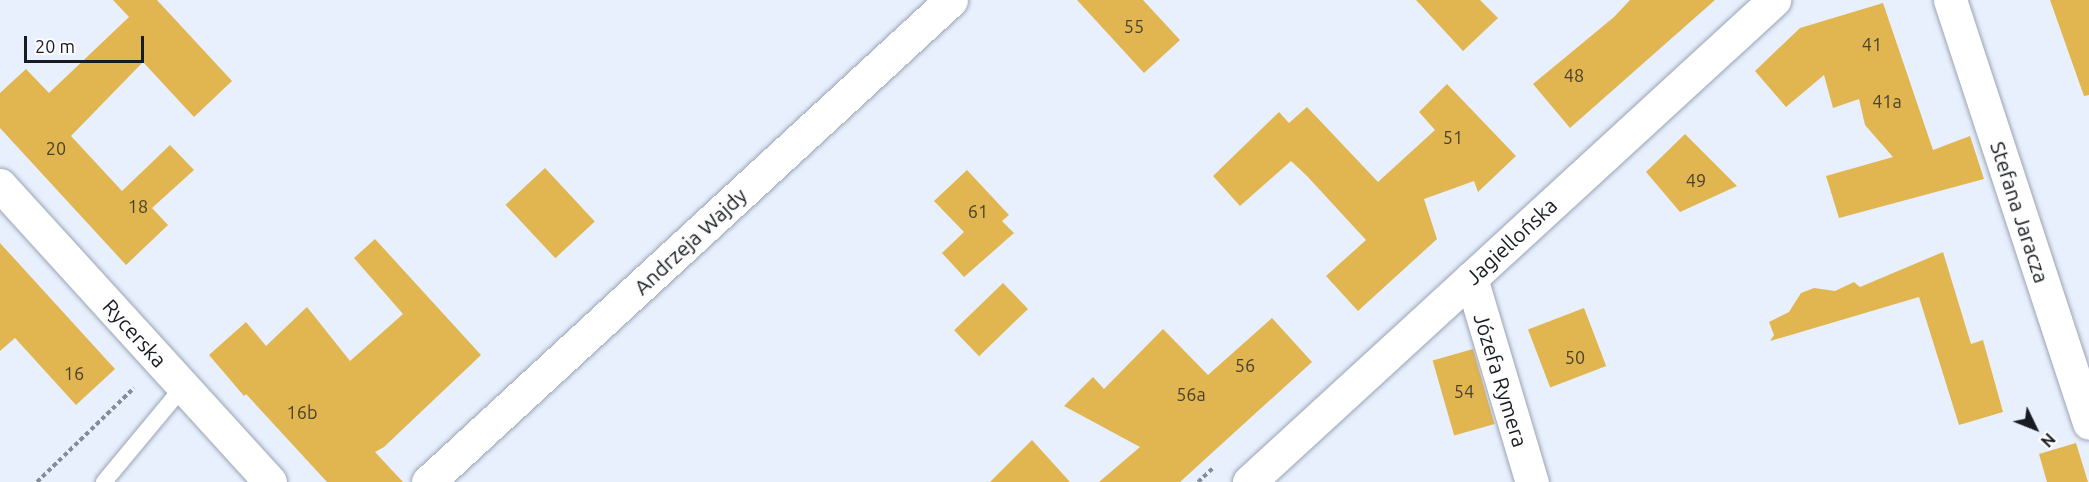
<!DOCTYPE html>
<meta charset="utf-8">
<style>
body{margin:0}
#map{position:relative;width:2089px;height:482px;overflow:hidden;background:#e8f0fe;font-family:Ubuntu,sans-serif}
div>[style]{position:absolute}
.building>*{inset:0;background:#e1b550;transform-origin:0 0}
.path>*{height:4px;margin-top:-2px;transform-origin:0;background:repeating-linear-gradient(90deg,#878d97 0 4.5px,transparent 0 7.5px)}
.roads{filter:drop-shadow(0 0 2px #9ba4b4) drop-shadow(0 0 2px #9ba4b4)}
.lane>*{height:16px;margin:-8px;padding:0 8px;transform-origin:8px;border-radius:8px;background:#fff}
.street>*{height:33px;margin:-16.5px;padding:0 16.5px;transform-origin:16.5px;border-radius:16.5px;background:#fff}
span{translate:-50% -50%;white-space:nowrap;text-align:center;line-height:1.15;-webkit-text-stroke:6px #fdfdfd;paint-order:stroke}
.number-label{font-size:18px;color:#4a422d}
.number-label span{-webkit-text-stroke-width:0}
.street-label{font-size:21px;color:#181b21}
.north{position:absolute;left:2005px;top:398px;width:60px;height:60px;-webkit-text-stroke:4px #fdfdfd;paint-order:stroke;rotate:133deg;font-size:16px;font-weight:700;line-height:24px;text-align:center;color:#181b21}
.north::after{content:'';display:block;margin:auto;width:21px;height:27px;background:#181b21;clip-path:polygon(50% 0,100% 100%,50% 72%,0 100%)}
.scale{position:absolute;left:24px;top:36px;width:120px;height:27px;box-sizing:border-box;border:3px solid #181b21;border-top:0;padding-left:8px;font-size:18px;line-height:21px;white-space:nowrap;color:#181b21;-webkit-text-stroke:4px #fdfdfd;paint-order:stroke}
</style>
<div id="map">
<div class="building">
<div style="clip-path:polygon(113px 0,157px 0,232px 81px,194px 117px,143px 62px,71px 136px,122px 191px,170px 145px,194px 170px,152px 208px,168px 225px,126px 265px,0 128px,0 93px,26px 69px,49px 93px,129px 17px)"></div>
<div style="clip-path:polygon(1077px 0,1143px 0,1180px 40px,1144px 73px)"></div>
<div style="clip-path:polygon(1416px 0,1480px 0,1498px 18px,1463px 51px)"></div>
<div style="clip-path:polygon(1630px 0,1715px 0,1570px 128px,1533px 84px,1614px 17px)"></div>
<div style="clip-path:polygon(2050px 0,2089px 0,2089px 95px,2084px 96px)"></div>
<div style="clip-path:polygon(1883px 3px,1933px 150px,1970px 136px,1984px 179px,1839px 218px,1826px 176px,1893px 157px,1865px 125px,1859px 99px,1833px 108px,1824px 75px,1786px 107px,1755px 71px,1800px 28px)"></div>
<div style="clip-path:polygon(1447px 84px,1516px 156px,1478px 192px,1474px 181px,1424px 199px,1437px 239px,1358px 311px,1326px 276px,1366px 240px,1307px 176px,1291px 161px,1240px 206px,1213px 176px,1279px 112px,1289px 123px,1307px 107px,1378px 182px,1435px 130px,1419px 112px)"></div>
<div style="clip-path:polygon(1685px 134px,1737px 186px,1680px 212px,1646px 172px)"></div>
<div style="left:545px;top:168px;width:73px;height:54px;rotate:47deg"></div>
<div style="clip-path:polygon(967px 170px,1009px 215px,1002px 221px,1014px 233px,964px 277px,942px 253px,964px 232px,934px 201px)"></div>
<div style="clip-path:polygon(375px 239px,481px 355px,384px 447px,375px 452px,403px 482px,327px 482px,246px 394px,244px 396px,209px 355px,246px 322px,266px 346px,307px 307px,350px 361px,403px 314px,354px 258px)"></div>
<div style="clip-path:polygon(0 243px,115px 369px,76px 405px,15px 338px,0 351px)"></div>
<div style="clip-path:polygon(1943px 252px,1971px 344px,1983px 340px,2003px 412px,1959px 425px,1919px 297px,1770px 341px,1774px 335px,1769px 322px,1789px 312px,1801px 293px,1814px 288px,1835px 291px,1854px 282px,1860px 287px)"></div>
<div style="left:1003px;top:283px;width:36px;height:68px;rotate:46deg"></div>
<div style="left:1584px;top:308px;width:62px;height:60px;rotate:69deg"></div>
<div style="clip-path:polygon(1272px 318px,1312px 362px,1180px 482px,1099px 482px,1140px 447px,1064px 406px,1093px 377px,1104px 389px,1163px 329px,1208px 375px)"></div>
<div style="left:1473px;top:349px;width:78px;height:42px;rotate:74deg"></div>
<div style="clip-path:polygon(1032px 440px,1070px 482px,990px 482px)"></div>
<div style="clip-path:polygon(2076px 443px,2088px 482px,2047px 482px,2039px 454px)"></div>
</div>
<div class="path">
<div style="left:37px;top:482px;width:135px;rotate:-44.1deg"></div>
<div style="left:1198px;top:482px;width:21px;rotate:-43deg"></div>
</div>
<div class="roads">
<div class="lane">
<div style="left:104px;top:482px;width:124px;rotate:-50.3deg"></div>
</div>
<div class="street">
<div style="left:1950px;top:0;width:445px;rotate:71.8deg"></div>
<div style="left:0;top:185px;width:401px;rotate:47.7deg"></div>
<div style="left:1471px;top:278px;width:213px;rotate:73.4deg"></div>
<div style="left:428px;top:482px;width:711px;rotate:-42.66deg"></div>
<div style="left:1249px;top:482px;width:713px;rotate:-42.55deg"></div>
</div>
</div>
<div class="number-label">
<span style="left:1134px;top:26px">55</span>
<span style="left:1872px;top:44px">41</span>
<span style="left:1574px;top:75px">48</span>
<span style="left:1887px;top:101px">41a</span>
<span style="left:1453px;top:137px">51</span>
<span style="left:56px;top:148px">20</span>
<span style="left:1696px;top:180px">49</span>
<span style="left:138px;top:206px">18</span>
<span style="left:978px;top:211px">61</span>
<span style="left:1575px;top:357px">50</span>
<span style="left:1245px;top:365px">56</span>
<span style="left:74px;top:373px">16</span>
<span style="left:1464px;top:391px">54</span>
<span style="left:1191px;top:394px">56a</span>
<span style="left:302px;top:412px">16b</span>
</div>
<div class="street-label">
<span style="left:2020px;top:212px;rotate:72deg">Stefana Jaracza</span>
<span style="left:690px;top:241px;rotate:-43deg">Andrzeja Wajdy</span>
<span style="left:1511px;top:241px;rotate:-43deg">Jagiellońska</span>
<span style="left:135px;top:333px;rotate:48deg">Rycerska</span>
<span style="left:1501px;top:380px;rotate:73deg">Józefa Rymera</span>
</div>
<div class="north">N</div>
<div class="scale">20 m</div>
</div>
